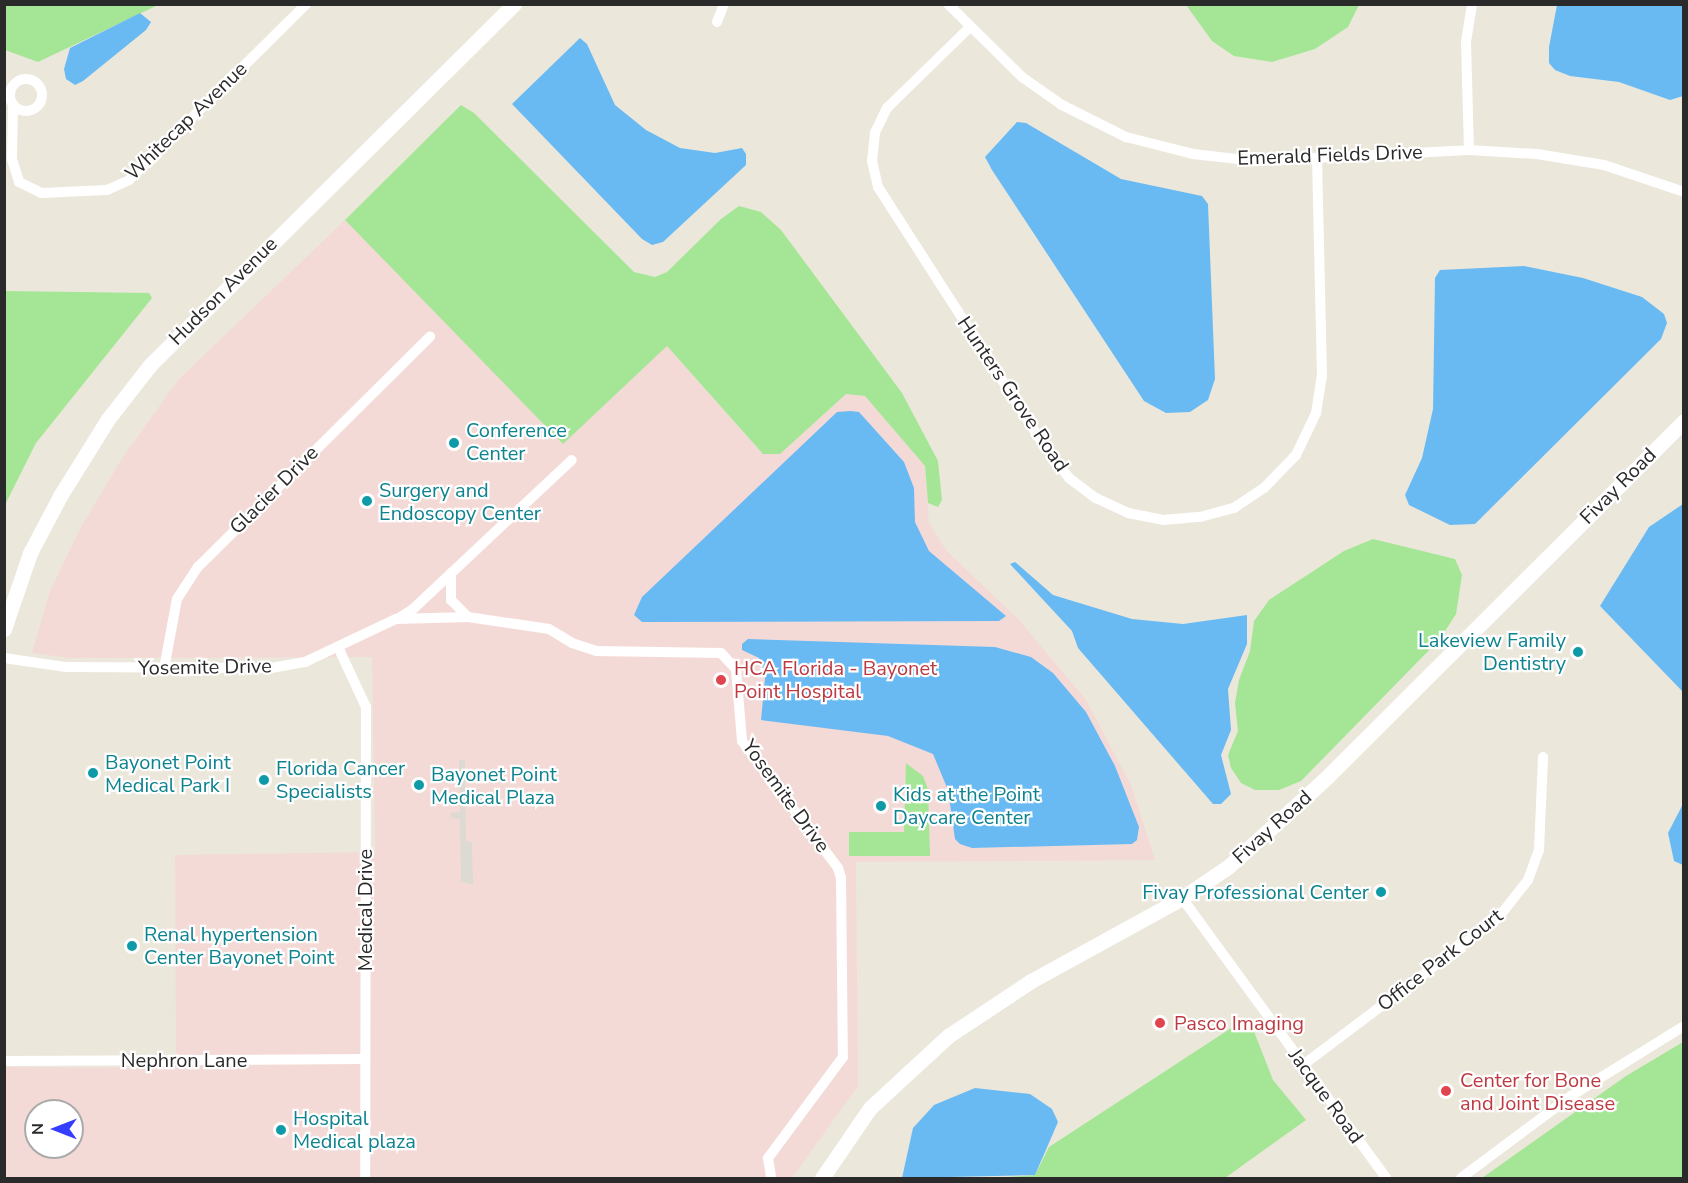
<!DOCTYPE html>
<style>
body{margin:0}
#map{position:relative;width:1688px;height:1183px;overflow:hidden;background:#ece7db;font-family:"Nunito Sans",sans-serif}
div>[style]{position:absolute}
.medical>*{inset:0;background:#f4dad7}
.green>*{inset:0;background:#a4e695}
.plaza>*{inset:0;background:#dcdad2}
.water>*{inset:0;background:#69baf3}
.street>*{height:10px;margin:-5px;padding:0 5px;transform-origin:5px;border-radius:5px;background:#fff}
.street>.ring{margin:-5px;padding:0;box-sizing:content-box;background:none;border:10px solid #fff;border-radius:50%}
.secondary>*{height:15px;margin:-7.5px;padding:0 7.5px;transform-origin:7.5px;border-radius:7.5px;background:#fff}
.dots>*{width:16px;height:16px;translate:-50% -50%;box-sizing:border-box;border:3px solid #fff;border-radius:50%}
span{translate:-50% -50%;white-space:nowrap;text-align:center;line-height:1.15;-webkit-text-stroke:4.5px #fff;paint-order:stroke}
.street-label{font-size:20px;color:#2a2a2a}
.culture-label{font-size:20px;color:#0d838f}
.left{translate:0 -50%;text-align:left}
.right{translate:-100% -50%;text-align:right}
.health-label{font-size:20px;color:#be3a42}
.frame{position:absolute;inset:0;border:6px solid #2a2a2a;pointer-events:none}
.north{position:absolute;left:24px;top:1099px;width:60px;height:60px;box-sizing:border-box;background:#fff;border:2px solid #aaa;border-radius:50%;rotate:270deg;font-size:16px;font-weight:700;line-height:24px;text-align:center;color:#2a2a2a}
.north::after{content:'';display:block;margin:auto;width:21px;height:27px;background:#353dff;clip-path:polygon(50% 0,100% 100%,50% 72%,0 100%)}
</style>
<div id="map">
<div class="medical">
<div style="clip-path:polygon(evenodd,345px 220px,380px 255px,667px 346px,757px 448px,780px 454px,846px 394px,865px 396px,925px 466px,929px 523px,946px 550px,1020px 621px,1086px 700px,1131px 785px,1155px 860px,856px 862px,858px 1086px,792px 1178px,5px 1178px,5px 1067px,176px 1068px,175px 855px,375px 852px,372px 657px,69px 658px,32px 653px,50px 591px,81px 527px,121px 460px,178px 380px,345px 220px,36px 1111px,72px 1111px,72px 1147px,36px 1147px,36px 1111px)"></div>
</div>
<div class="green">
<div style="clip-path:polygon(4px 5px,158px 5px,38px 62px,5px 50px)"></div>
<div style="clip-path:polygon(1186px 5px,1359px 5px,1348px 27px,1315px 49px,1272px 62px,1234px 56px,1212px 41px)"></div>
<div style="clip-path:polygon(461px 105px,474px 113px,634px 272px,655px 277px,667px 272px,721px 219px,739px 206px,761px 212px,781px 230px,902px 393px,938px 461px,942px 500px,938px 507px,928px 503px,925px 466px,865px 396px,846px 394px,780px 454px,763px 454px,667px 346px,563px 444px,345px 220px)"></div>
<div style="clip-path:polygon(5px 291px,149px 293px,152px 298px,36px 443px,5px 505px)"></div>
<div style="clip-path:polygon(1373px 539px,1455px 559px,1462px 575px,1456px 614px,1440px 639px,1301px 781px,1279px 790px,1255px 790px,1241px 783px,1231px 768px,1228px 755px,1238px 731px,1235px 703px,1239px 680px,1250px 651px,1254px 621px,1269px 600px,1344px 551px)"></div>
<div style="clip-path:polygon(906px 763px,923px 776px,928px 789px,930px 856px,849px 856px,849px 832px,904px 832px)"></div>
<div style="clip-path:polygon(1242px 1021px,1253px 1029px,1273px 1080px,1306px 1120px,1225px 1178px,995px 1178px,1035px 1175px,1049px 1147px)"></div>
<div style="clip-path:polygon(1683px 1042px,1683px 1178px,1482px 1178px,1626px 1076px)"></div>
</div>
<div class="plaza">
<div style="clip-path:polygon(459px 760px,465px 760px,466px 841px,472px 842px,473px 885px,461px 881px,460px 819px,451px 818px,451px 813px,460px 812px)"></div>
</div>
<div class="water">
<div style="clip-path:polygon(1557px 5px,1683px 5px,1683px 96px,1670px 100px,1619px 82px,1570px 76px,1555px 70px,1549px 63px,1549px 47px)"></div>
<div style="clip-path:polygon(140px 13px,151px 22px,146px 30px,83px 81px,75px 85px,66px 79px,64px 69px,70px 48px)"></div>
<div style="clip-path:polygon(580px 38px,587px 44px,615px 105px,646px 130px,680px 148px,715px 153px,742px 148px,746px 154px,746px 165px,663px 242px,652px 245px,642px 239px,512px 104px)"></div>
<div style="clip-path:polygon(1017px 122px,1026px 123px,1121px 179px,1202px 196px,1208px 204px,1215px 379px,1208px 400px,1190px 412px,1166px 413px,1144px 401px,992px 170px,985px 157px)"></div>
<div style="clip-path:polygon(1524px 266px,1583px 278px,1642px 297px,1664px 314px,1667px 323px,1661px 339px,1475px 524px,1450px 525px,1409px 505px,1405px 495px,1422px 458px,1433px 409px,1435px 278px,1440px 270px)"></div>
<div style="clip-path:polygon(851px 411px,859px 412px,904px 462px,914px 488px,915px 522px,929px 551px,1006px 616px,999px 621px,642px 622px,634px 615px,642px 597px,837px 412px)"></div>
<div style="clip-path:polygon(1683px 504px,1683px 692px,1600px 606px,1649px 527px)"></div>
<div style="clip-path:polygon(1015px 562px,1053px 595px,1132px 619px,1183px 624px,1247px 615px,1247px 644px,1228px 689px,1231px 730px,1221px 755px,1231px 794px,1221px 804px,1213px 804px,1078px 648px,1072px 631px,1010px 564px)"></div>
<div style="clip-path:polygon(748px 639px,995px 647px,1031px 657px,1053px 673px,1086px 712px,1115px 766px,1139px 827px,1137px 840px,1132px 844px,972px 848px,960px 844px,955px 839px,948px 790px,933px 754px,888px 736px,761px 720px,765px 678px,759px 658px,742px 650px,742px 644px)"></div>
<div style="clip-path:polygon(1683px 804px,1684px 865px,1683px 865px,1674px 861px,1668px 833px)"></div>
<div style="clip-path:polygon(975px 1088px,1030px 1094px,1052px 1109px,1058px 1122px,1035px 1175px,902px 1178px,913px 1128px,934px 1105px)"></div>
</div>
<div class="street">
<div style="left:948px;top:4px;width:104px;rotate:44.6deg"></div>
<div style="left:1022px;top:77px;width:49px;rotate:35deg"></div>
<div style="left:1062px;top:105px;width:72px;rotate:26.6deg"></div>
<div style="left:1126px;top:137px;width:69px;rotate:14.2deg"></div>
<div style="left:1193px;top:154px;width:61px;rotate:6.5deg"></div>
<div style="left:1254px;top:161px;width:215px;rotate:-2.9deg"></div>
<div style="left:1469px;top:150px;width:68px;rotate:3.4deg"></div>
<div style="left:1537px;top:154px;width:68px;rotate:9.3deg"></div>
<div style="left:1604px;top:165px;width:84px;rotate:18.6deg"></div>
<div style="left:717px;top:22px;width:19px;rotate:-69deg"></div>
<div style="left:970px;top:27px;width:116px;rotate:135.7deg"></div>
<div style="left:887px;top:108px;width:28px;rotate:116deg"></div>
<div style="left:875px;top:133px;width:28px;rotate:96deg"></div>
<div style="left:872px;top:161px;width:27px;rotate:77deg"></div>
<div style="left:878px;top:187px;width:295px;rotate:57.3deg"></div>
<div style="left:1037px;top:435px;width:54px;rotate:53.3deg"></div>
<div style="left:1069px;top:478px;width:34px;rotate:37deg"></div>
<div style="left:1096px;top:498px;width:35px;rotate:25deg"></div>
<div style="left:1128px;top:513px;width:36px;rotate:11deg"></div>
<div style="left:1163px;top:520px;width:37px;rotate:-5deg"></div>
<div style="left:1200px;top:517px;width:35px;rotate:-15deg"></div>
<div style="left:1234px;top:508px;width:36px;rotate:-34deg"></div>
<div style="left:1264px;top:488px;width:46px;rotate:-45.9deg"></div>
<div style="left:1296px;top:455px;width:47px;rotate:-64.5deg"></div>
<div style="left:1316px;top:413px;width:36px;rotate:-81deg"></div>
<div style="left:1322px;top:377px;width:218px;rotate:-91.3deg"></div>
<div class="ring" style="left:10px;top:79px;width:22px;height:22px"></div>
<div style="left:13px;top:105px;width:54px;rotate:91.1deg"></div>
<div style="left:12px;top:159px;width:24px;rotate:73deg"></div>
<div style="left:19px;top:182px;width:25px;rotate:26deg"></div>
<div style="left:42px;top:193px;width:65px;rotate:-2.6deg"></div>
<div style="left:107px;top:190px;width:24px;rotate:-24deg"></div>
<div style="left:129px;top:180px;width:250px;rotate:-44.8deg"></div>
<div style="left:1469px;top:150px;width:108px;rotate:-91.6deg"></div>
<div style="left:1466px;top:42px;width:38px;rotate:-81deg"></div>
<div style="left:451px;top:573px;width:27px;rotate:90deg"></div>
<div style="left:451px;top:600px;width:24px;rotate:45deg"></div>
<div style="left:399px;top:618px;width:15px;rotate:-32deg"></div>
<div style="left:412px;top:610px;width:219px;rotate:-43.2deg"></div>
<div style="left:338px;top:647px;width:66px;rotate:65deg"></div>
<div style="left:366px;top:707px;width:471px;rotate:90.1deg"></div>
<div style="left:4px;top:658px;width:63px;rotate:8.3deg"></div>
<div style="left:66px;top:667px;width:205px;rotate:0.3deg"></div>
<div style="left:271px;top:668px;width:35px;rotate:-10deg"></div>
<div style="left:305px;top:662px;width:101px;rotate:-25.3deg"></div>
<div style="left:396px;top:619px;width:72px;rotate:-1.6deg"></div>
<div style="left:468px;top:617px;width:82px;rotate:8.4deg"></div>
<div style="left:549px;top:629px;width:27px;rotate:31deg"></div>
<div style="left:572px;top:643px;width:25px;rotate:18deg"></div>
<div style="left:596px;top:651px;width:125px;rotate:0.9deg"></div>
<div style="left:721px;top:653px;width:22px;rotate:47deg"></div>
<div style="left:736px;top:669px;width:72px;rotate:85.2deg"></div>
<div style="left:742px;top:741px;width:159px;rotate:52.9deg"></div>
<div style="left:838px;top:868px;width:10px;rotate:73deg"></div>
<div style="left:841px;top:878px;width:179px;rotate:89.4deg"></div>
<div style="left:843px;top:1057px;width:126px;rotate:126.6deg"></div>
<div style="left:768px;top:1158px;width:20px;rotate:81deg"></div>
<div style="left:164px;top:669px;width:71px;rotate:-79.5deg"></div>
<div style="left:177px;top:599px;width:38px;rotate:-57deg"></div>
<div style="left:198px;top:567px;width:327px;rotate:-44.8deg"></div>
<div style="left:1182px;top:898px;width:346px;rotate:53.9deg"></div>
<div style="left:4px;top:1061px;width:360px;rotate:-0.3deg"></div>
<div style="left:1303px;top:1065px;width:244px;rotate:-37deg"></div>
<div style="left:1498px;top:918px;width:48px;rotate:-51.7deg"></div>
<div style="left:1528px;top:880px;width:32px;rotate:-70deg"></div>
<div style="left:1539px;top:850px;width:93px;rotate:-87.5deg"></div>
<div style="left:1461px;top:1178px;width:137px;rotate:-36.7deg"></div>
<div style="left:1571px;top:1096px;width:133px;rotate:-31.8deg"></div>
</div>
<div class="secondary">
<div style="left:4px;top:629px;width:80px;rotate:-71.1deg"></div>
<div style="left:30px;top:553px;width:64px;rotate:-62.2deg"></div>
<div style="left:60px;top:496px;width:91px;rotate:-58.1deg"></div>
<div style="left:108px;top:419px;width:68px;rotate:-52.1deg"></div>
<div style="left:150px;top:365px;width:513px;rotate:-44.76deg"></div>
<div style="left:822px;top:1178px;width:85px;rotate:-55.6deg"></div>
<div style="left:870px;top:1108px;width:106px;rotate:-42.7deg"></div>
<div style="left:948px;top:1036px;width:100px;rotate:-33.5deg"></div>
<div style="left:1031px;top:981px;width:172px;rotate:-28.8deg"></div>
<div style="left:1182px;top:898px;width:57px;rotate:-34.2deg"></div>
<div style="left:1229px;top:866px;width:132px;rotate:-42.2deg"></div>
<div style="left:1327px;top:777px;width:504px;rotate:-44.92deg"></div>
</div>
<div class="dots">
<div style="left:454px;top:443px;background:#0f9aa8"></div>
<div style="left:367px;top:501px;background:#0f9aa8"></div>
<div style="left:1578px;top:652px;background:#0f9aa8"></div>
<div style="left:721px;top:680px;background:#e0444e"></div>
<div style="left:93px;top:773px;background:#0f9aa8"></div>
<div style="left:264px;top:780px;background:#0f9aa8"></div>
<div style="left:419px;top:785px;background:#0f9aa8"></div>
<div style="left:881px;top:806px;background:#0f9aa8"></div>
<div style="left:1381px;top:892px;background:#0f9aa8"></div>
<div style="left:132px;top:946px;background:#0f9aa8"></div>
<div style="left:1160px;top:1023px;background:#e0444e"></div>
<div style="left:1446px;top:1091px;background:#e0444e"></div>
<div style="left:281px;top:1130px;background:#0f9aa8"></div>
</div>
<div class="street-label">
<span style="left:186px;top:121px;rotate:-44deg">Whitecap Avenue</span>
<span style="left:1330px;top:155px;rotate:-2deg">Emerald Fields Drive</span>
<span style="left:223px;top:291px;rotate:-45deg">Hudson Avenue</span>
<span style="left:1013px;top:394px;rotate:56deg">Hunters Grove Road</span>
<span style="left:1618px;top:486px;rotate:-45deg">Fivay Road</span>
<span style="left:274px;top:490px;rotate:-45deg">Glacier Drive</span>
<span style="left:205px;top:667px;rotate:-1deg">Yosemite Drive</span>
<span style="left:786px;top:796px;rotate:54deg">Yosemite Drive</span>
<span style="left:1272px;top:827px;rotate:-42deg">Fivay Road</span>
<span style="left:365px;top:910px;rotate:-90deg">Medical Drive</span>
<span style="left:1440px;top:960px;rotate:-38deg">Office Park Court</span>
<span style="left:184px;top:1060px">Nephron Lane</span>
<span style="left:1326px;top:1096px;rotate:54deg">Jacque Road</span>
</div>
<div class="culture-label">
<span class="left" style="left:466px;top:442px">Conference<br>Center</span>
<span class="left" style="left:379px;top:502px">Surgery and<br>Endoscopy Center</span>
<span class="right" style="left:1566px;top:652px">Lakeview Family<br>Dentistry</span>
<span class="left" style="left:105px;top:774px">Bayonet Point<br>Medical Park I</span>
<span class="left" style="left:276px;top:780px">Florida Cancer<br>Specialists</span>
<span class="left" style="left:431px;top:786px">Bayonet Point<br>Medical Plaza</span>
<span class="left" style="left:893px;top:806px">Kids at the Point<br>Daycare Center</span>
<span class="right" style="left:1369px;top:892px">Fivay Professional Center</span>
<span class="left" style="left:144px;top:946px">Renal hypertension<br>Center Bayonet Point</span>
<span class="left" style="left:293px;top:1130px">Hospital<br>Medical plaza</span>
</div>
<div class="health-label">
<span class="left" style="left:734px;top:680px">HCA Florida - Bayonet<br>Point Hospital</span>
<span class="left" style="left:1174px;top:1023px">Pasco Imaging</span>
<span class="left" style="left:1460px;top:1092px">Center for Bone<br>and Joint Disease</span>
</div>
<div class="frame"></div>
<div class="north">N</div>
</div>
